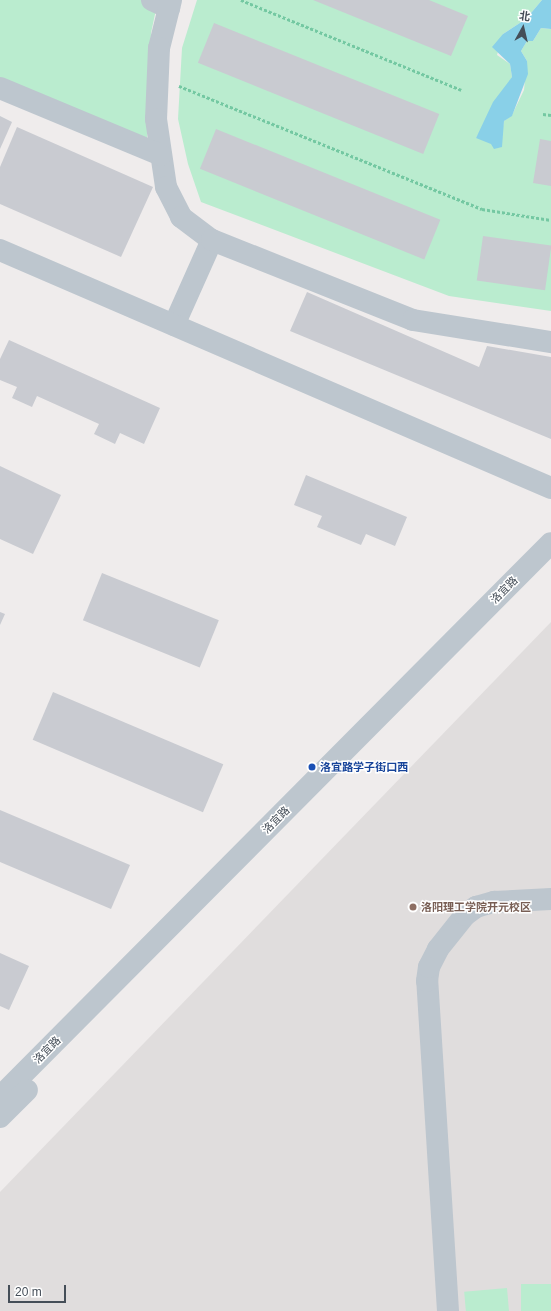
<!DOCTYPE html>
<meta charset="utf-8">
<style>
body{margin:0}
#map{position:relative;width:551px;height:1311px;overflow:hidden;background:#efecec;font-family:Helvetica,"Noto Sans SC",sans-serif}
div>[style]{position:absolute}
.education>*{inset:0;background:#e0dddd}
.green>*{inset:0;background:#baeccf;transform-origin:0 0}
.water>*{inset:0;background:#89d0e8}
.building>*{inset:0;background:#c9cbd1;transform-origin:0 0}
.path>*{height:2.5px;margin-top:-1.25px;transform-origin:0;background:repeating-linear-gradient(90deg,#74c8a2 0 3px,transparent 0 5px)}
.minor>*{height:22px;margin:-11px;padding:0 11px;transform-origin:11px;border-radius:11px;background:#bdc6ce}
.dots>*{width:11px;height:11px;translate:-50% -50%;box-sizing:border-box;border:2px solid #fff;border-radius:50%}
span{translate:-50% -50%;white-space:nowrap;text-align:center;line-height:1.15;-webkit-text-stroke:3px #fff;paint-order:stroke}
.street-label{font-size:11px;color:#454e58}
.transit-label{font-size:11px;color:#164399;font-weight:700}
.left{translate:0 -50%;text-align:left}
.education-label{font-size:11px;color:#785e54;font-weight:700}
.north{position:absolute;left:503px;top:8px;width:40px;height:40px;-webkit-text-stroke:3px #fff;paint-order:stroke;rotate:8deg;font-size:11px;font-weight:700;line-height:16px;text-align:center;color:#454e58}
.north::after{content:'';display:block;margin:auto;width:14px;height:18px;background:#454e58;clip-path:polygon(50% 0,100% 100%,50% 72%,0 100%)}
.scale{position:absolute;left:8px;top:1285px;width:58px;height:18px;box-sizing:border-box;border:2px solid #454e58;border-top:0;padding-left:5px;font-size:12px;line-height:14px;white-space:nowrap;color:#454e58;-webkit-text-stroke:3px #fff;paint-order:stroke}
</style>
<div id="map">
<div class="education">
<div style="clip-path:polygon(551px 622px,551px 1311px,0 1311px,0 1192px)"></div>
</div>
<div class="green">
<div style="clip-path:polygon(0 0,158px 0,151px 33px,147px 139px,0 78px)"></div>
<div style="clip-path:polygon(197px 0,542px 0,526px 19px,503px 34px,497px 55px,510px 64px,512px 77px,476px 138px,502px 132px,504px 121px,512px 115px,524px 90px,527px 61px,521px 51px,527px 41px,533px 41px,541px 28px,551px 29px,551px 311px,449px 296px,201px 202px,188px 164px,178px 119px,182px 48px)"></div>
<div style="left:551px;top:1284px;width:27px;height:30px;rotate:90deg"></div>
<div style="left:507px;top:1288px;width:23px;height:43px;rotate:85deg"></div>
</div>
<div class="water">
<div style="clip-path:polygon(542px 0,551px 0,551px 29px,541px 28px,533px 41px,527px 41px,521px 51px,527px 61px,528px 74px,512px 116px,504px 121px,502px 147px,494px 149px,491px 144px,476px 138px,493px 102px,512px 77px,510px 64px,492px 47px,503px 34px,526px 19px)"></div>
</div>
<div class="building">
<div style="clip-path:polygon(313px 0,429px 0,468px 16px,451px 56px)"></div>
<div style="left:214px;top:23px;width:243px;height:43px;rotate:22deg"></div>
<div style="clip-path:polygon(0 116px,12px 122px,0 149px)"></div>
<div style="clip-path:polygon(17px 127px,153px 187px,121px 257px,0 204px,0 167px)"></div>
<div style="left:216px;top:129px;width:242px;height:43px;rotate:22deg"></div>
<div style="clip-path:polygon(540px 139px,551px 141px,551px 186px,533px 183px)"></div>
<div style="left:483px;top:236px;width:69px;height:45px;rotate:8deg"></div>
<div style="clip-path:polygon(307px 292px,479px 367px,487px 346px,551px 357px,551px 439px,290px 331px)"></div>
<div style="clip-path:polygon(9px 340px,160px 408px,144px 444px,120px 433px,115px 444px,94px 434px,99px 424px,37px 396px,32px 407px,12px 398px,17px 387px,0 380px,0 359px)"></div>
<div style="clip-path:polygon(0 466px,61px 495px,33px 554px,0 539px)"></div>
<div style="clip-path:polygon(306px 475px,407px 517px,395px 546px,366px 534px,361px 545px,317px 527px,322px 516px,294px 505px)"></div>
<div style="left:102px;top:573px;width:126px;height:51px;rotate:22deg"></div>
<div style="clip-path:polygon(0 612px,5px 614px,0 625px)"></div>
<div style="left:53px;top:692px;width:185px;height:52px;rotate:23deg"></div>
<div style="clip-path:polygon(0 810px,130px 865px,111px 909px,0 862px)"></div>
<div style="clip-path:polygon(0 953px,29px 966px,9px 1010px,0 1006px)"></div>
</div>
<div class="path">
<div style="left:241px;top:0;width:238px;rotate:22.2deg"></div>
<div style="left:179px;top:86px;width:327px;rotate:22.1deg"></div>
<div style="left:482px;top:209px;width:70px;rotate:9.1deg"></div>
<div style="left:543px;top:114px;width:8px;rotate:7deg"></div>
</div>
<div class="minor">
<div style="left:152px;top:0;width:19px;rotate:25deg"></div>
<div style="left:171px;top:0;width:49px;rotate:104deg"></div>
<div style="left:159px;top:48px;width:71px;rotate:92.4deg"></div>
<div style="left:156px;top:119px;width:69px;rotate:81.6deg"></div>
<div style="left:166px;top:187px;width:34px;rotate:63deg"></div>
<div style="left:181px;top:217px;width:39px;rotate:37deg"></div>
<div style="left:212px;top:240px;width:93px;rotate:114.1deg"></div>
<div style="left:0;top:88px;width:174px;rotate:22.6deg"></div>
<div style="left:212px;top:240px;width:216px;rotate:21.7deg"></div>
<div style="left:413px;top:320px;width:140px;rotate:9.1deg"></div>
<div style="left:0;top:250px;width:600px;rotate:23.36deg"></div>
<div style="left:0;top:1097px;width:781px;rotate:-45.16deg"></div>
<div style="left:0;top:1117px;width:38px;rotate:-45deg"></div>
<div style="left:448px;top:1311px;width:331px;rotate:-93.6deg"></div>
<div style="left:427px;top:981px;width:14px;rotate:-82deg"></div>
<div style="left:429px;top:967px;width:20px;rotate:-63deg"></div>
<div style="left:438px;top:949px;width:43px;rotate:-51.5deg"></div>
<div style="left:465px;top:915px;width:14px;rotate:-36deg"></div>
<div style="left:476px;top:907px;width:19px;rotate:-16deg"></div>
<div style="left:494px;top:902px;width:57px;rotate:-3deg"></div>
</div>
<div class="dots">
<div style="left:312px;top:767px;background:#1a4fb4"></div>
<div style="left:413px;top:907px;background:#8d6e63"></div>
</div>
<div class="street-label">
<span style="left:504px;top:590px;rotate:-45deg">洛宜路</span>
<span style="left:276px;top:820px;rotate:-45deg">洛宜路</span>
<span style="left:47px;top:1050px;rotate:-45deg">洛宜路</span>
</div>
<div class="transit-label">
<span class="left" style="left:320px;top:767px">洛宜路学子街口西</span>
</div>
<div class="education-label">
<span class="left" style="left:421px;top:907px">洛阳理工学院开元校区</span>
</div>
<div class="north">北</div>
<div class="scale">20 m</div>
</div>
